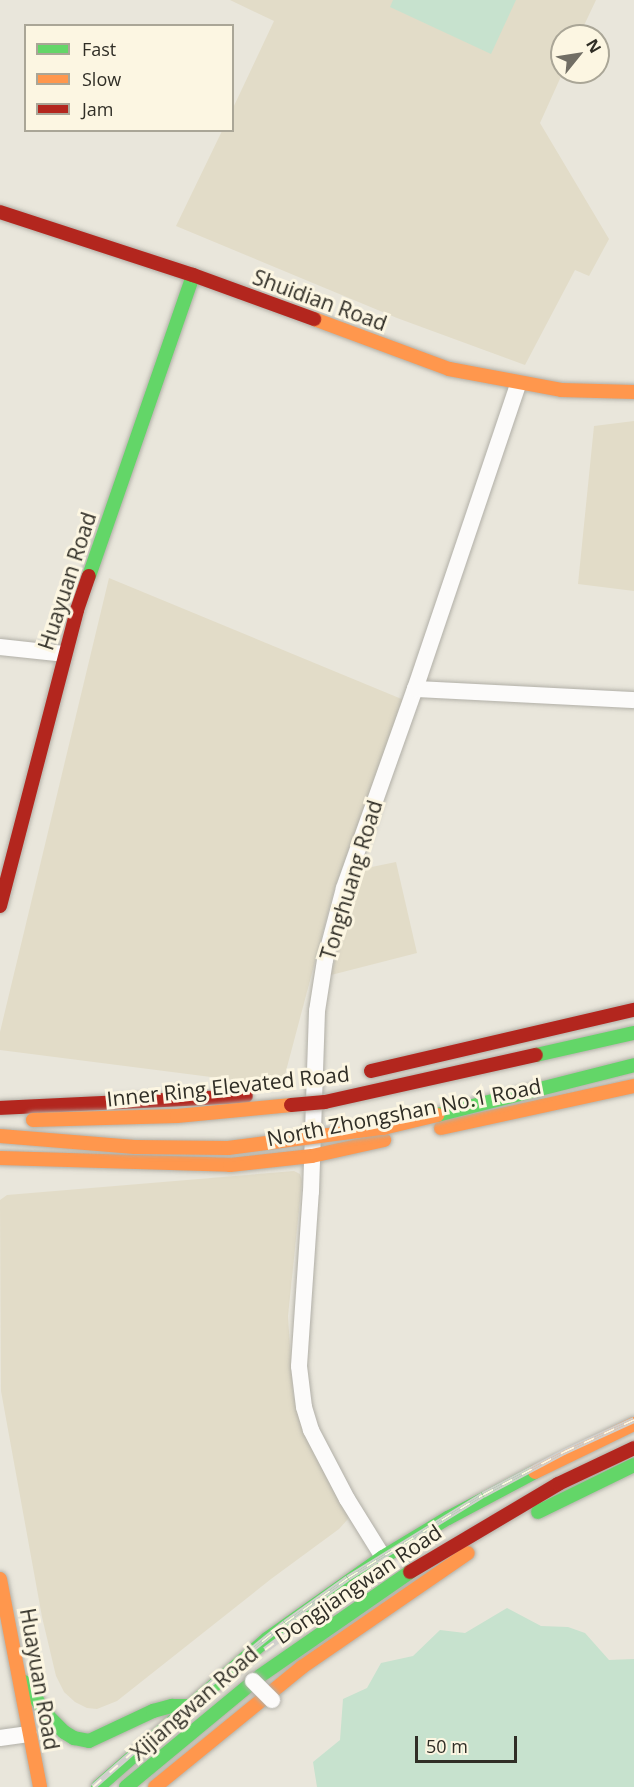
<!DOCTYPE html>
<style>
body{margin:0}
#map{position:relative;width:634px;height:1787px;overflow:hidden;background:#e9e6db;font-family:"Open Sans",sans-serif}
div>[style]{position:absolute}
.built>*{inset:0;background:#e2dcc8}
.green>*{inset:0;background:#c7e2ce}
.roads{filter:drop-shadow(0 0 2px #b1afa7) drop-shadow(0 0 2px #b1afa7)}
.street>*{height:16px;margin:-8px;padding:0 8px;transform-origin:8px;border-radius:8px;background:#fcfbfa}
.fast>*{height:14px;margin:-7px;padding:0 7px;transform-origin:7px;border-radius:7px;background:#63d668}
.slow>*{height:14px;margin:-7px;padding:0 7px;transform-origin:7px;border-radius:7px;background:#ff974d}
.jam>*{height:14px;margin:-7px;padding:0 7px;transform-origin:7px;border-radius:7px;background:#b3261e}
.rail>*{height:6px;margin-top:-3px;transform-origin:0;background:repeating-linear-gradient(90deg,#fcf6e2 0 11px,#d0cfcc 0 22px);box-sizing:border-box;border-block:2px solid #d0cfcc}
.bridges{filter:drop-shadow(0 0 2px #b1afa7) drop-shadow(0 0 2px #b1afa7)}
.street-bridge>*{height:16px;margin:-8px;padding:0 8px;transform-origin:8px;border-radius:8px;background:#fcfbfa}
.fast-bridge>*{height:14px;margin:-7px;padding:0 7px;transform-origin:7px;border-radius:7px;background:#63d668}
.slow-bridge>*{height:14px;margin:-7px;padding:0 7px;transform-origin:7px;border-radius:7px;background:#ff974d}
.jam-bridge>*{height:14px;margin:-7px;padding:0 7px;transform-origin:7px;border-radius:7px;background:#b3261e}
span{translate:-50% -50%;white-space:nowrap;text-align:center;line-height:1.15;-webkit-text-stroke:6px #fcf6e2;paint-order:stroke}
.street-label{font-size:21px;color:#302e26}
.legend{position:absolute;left:24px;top:24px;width:210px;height:108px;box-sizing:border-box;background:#fcf6e2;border:2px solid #aaa697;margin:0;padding:8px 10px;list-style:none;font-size:18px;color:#302e26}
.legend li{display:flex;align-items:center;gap:12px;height:30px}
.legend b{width:30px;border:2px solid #aaa697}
.north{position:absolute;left:550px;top:24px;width:60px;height:60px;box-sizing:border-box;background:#fcf6e2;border:2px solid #aaa697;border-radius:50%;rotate:60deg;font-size:16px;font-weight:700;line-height:24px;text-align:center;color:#302e26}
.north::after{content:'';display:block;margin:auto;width:21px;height:27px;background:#716e65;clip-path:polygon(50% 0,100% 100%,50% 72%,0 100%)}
.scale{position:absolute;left:415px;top:1736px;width:102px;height:27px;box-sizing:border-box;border:3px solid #302e26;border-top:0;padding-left:8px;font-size:18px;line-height:21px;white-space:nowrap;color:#302e26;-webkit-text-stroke:4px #fcf6e2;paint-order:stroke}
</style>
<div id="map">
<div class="built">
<div style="clip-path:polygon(230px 0,596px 0,579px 36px,562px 36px,563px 72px,540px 123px,609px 239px,589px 276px,575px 270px,525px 365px,397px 318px,176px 226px,222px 131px,232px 130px,233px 108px,274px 21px)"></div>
<div style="clip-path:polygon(634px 421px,634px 591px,578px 584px,594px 426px)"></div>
<div style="clip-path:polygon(109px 578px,404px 700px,334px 890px,282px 1086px,0 1050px,0 1032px)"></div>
<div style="clip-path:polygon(396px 862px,417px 953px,331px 975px,357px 870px)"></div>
<div style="clip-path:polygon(294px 1171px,300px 1174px,302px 1181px,288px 1316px,293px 1394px,298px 1413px,347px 1511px,348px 1519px,339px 1529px,271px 1579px,117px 1701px,97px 1709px,87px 1708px,75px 1702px,64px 1692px,56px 1676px,42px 1617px,1px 1391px,0 1200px,7px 1195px)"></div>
</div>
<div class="green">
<div style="clip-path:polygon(393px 0,516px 0,491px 54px,390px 7px)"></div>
<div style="clip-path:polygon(507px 1608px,541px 1626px,568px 1627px,585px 1633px,609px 1660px,634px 1659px,634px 1787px,317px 1787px,313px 1762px,340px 1740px,343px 1699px,367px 1688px,381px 1663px,413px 1656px,440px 1630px,465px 1633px)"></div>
</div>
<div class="roads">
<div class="street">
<div style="left:0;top:647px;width:64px;rotate:6.2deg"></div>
<div style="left:415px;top:689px;width:219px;rotate:2.9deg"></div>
<div style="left:383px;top:1557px;width:68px;rotate:-121.8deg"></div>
<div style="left:347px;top:1499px;width:78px;rotate:-117.6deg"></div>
<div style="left:311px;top:1430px;width:24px;rotate:-107deg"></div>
<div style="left:304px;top:1407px;width:41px;rotate:-97deg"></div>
<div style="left:299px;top:1366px;width:174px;rotate:-86.1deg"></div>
<div style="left:311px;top:1192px;width:181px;rotate:-88.1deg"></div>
<div style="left:317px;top:1011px;width:52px;rotate:-81.1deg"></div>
<div style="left:325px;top:960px;width:74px;rotate:-75.2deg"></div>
<div style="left:344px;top:888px;width:211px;rotate:-70.4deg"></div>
<div style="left:415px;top:689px;width:322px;rotate:-71.3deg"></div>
<div style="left:0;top:1738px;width:29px;rotate:-8deg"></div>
</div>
<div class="fast">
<div style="left:89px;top:576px;width:318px;rotate:-70.9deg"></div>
<div style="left:538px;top:1512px;width:107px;rotate:-26.1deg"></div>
<div style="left:24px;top:1682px;width:43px;rotate:54.5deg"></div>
<div style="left:49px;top:1717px;width:21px;rotate:45deg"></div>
<div style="left:64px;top:1732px;width:12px;rotate:31deg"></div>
<div style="left:74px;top:1738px;width:15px;rotate:11deg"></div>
<div style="left:89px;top:1741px;width:71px;rotate:-25.1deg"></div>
<div style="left:153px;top:1711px;width:20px;rotate:-15deg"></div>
<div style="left:172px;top:1706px;width:18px"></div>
<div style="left:98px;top:1787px;width:225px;rotate:-41.2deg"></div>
<div style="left:267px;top:1639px;width:142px;rotate:-35.3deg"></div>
<div style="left:383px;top:1557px;width:76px;rotate:-31deg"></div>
<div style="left:448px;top:1518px;width:98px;rotate:-27.9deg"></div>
<div style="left:126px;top:1787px;width:174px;rotate:-39.6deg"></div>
<div style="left:260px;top:1676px;width:183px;rotate:-34.7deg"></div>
</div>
<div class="slow">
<div style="left:314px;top:319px;width:144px;rotate:20.3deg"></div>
<div style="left:449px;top:369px;width:114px;rotate:10.6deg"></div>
<div style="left:561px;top:390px;width:73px;rotate:1.6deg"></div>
<div style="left:441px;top:1128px;width:198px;rotate:-12.3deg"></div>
<div style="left:0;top:1158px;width:230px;rotate:1.7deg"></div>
<div style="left:230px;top:1165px;width:82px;rotate:-6.3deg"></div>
<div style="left:312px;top:1156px;width:74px;rotate:-12.5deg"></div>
<div style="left:535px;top:1472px;width:110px;rotate:-25.9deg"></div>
<div style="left:0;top:1579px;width:212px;rotate:79.1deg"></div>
<div style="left:155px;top:1787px;width:190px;rotate:-39.2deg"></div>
<div style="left:302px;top:1667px;width:201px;rotate:-34.5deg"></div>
</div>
<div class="jam">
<div style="left:0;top:212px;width:203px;rotate:18.1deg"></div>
<div style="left:193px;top:275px;width:129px;rotate:20deg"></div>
<div style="left:0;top:906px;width:306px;rotate:-75.4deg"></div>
<div style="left:77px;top:610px;width:36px;rotate:-71deg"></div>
<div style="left:0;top:1108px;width:246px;rotate:-2.8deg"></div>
<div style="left:410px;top:1572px;width:172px;rotate:-30.7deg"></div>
<div style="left:558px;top:1484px;width:84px;rotate:-25.3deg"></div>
</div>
</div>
<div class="rail">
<div style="left:265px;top:1650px;width:75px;rotate:-36.9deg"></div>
<div style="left:93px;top:1787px;width:179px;rotate:-41.2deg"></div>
<div style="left:228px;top:1669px;width:73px;rotate:-38.9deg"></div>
<div style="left:285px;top:1623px;width:77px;rotate:-35.5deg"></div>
<div style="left:348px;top:1578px;width:158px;rotate:-31.6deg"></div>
<div style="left:483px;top:1495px;width:92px;rotate:-28deg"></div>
<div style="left:564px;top:1452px;width:77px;rotate:-24.6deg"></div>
</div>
<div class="bridges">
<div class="street-bridge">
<div style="left:253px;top:1681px;width:27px;rotate:45deg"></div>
</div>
<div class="fast-bridge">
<div style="left:536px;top:1055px;width:100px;rotate:-12.7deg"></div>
<div style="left:437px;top:1115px;width:203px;rotate:-14.2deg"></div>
</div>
<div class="slow-bridge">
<div style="left:33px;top:1120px;width:144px;rotate:-1.6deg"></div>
<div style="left:177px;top:1116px;width:115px;rotate:-5.5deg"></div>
<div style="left:0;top:1136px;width:135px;rotate:4.7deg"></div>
<div style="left:135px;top:1147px;width:93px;rotate:0.6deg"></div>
<div style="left:228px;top:1148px;width:156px;rotate:-7.4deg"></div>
<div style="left:383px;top:1128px;width:56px;rotate:-13.5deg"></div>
</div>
<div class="jam-bridge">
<div style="left:371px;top:1071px;width:270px;rotate:-13.1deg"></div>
<div style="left:291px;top:1105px;width:34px;rotate:-5deg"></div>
<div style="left:325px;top:1102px;width:216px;rotate:-12.6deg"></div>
</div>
</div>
<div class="street-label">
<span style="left:320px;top:300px;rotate:20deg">Shuidian Road</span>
<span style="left:67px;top:581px;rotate:-72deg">Huayuan Road</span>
<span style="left:351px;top:880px;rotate:-73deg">Tonghuang Road</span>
<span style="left:228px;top:1086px;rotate:-6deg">Inner Ring Elevated Road</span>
<span style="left:404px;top:1112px;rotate:-11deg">North Zhongshan No.1 Road</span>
<span style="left:358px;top:1584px;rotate:-34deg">Dongjiangwan Road</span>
<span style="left:40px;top:1679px;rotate:80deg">Huayuan Road</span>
<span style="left:194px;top:1703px;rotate:-41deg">Xijiangwan Road</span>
</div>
<ul class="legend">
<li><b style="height:8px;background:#63d668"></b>Fast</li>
<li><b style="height:8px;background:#ff974d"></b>Slow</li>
<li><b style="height:8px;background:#b3261e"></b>Jam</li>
</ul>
<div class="north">N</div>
<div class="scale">50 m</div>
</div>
